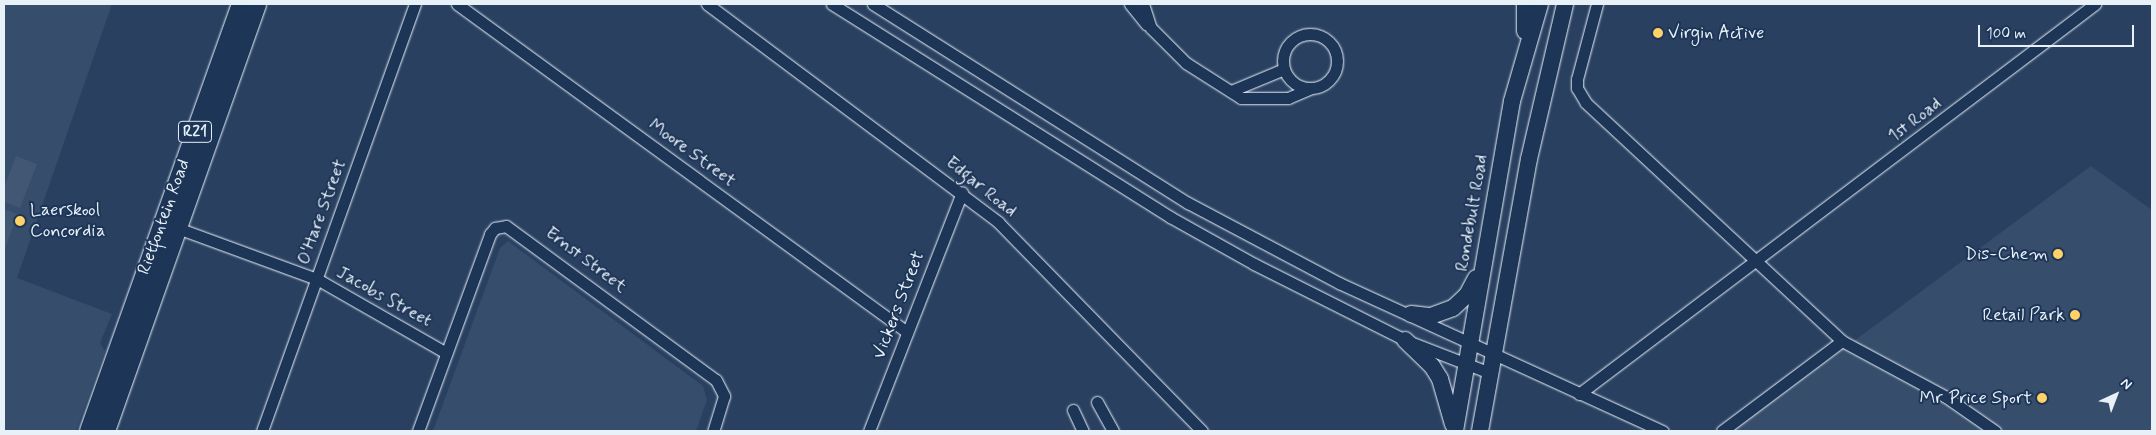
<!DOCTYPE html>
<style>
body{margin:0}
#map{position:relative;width:2156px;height:435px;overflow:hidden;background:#294061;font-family:Mynerve,sans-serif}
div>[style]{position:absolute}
.built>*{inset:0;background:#364d6b}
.green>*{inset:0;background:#415774}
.roads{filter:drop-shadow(0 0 1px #e8f1f8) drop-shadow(0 0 1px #e8f1f8)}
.street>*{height:11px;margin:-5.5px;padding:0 5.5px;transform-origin:5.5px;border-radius:5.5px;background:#1d3557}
.street>.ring{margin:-5.5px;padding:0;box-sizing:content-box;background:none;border:11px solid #1d3557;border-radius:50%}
.secondary>*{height:16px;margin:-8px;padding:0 8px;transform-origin:8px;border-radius:8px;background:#1d3557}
.primary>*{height:18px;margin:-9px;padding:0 9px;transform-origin:9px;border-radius:9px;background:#1d3557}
.dots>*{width:14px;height:14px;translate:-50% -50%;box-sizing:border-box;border:2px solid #1d3557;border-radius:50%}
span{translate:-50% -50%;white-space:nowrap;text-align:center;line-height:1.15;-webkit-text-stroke:4px #1d3557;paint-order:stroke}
.shield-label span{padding:1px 4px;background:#1d3557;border:1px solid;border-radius:4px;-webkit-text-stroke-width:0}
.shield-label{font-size:16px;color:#e8f1f8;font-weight:700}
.poi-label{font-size:18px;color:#e8f1f8}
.left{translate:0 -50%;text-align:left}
.right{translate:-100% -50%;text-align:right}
.street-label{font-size:18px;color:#e8f1f8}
.frame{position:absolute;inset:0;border:5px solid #e8f1f8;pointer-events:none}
.north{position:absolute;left:2091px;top:370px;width:50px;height:50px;-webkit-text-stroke:4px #1d3557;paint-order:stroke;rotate:43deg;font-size:14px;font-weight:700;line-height:20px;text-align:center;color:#e8f1f8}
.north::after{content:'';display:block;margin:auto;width:18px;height:22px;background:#e8f1f8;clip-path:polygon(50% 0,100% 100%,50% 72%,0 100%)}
.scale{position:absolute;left:1978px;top:25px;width:156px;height:22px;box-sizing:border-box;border:2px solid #e8f1f8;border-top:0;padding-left:6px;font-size:15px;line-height:18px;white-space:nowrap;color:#e8f1f8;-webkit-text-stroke:4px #1d3557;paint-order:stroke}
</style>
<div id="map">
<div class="built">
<div style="clip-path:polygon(4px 4px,112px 4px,17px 278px,112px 314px,100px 343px,105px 351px,76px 431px,4px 431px)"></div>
<div style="clip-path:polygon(2091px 166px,2152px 210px,2152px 431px,1732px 431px)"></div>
<div style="clip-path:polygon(508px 241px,703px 386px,707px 400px,696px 431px,433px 431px,500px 248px)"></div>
</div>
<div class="green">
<div style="clip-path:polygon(16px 156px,37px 164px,20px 208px,4px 202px,4px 187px)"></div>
<div style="clip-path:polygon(4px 209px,18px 214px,4px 251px)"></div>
</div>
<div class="roads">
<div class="street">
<div style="left:457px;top:4px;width:557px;rotate:36.09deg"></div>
<div style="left:707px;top:4px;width:364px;rotate:36.8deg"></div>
<div style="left:998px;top:222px;width:292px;rotate:45.7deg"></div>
<div style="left:832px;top:4px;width:400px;rotate:32.2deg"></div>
<div style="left:1170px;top:217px;width:96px;rotate:29.2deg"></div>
<div style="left:1254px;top:264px;width:169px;rotate:26.7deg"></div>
<div style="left:1405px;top:340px;width:91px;rotate:21.2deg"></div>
<div style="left:873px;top:4px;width:373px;rotate:32.3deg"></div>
<div style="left:1188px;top:203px;width:171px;rotate:27.9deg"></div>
<div style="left:1339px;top:283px;width:356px;rotate:24.6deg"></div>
<div style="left:1130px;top:4px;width:26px;rotate:51deg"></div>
<div style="left:1143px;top:4px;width:25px;rotate:72deg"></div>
<div style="left:1151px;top:28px;width:49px;rotate:45deg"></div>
<div style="left:1186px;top:63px;width:65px;rotate:32.5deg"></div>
<div style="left:1241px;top:98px;width:47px"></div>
<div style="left:1288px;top:98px;width:25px;rotate:-23deg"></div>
<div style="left:1597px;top:4px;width:78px;rotate:104.9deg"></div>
<div style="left:1577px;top:79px;width:9px;rotate:90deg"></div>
<div style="left:1577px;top:88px;width:17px;rotate:59deg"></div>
<div style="left:1586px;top:103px;width:350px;rotate:42.9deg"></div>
<div style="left:1842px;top:341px;width:118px;rotate:28.3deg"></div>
<div style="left:1946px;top:397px;width:60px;rotate:34.8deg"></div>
<div class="ring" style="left:1283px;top:34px;width:43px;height:43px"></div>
<div style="left:1231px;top:91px;width:57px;rotate:-22.5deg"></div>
<div style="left:172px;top:226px;width:154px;rotate:20.1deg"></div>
<div style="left:317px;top:279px;width:149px;rotate:29.8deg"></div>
<div style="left:1579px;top:394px;width:647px;rotate:-37.08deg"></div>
<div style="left:1097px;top:402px;width:33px;rotate:61deg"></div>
<div style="left:1073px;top:410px;width:23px;rotate:65deg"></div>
<div style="left:262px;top:431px;width:454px;rotate:-70.3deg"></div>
<div style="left:418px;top:431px;width:210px;rotate:-69.9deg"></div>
<div style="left:490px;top:234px;width:8px;rotate:-50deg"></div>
<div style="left:495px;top:228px;width:11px;rotate:-10deg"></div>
<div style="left:506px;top:226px;width:260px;rotate:36.3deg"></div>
<div style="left:716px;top:380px;width:18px;rotate:63deg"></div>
<div style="left:724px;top:396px;width:37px;rotate:107deg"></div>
<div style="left:869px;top:431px;width:256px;rotate:-68.7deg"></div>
<div style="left:1722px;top:431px;width:150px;rotate:-36.9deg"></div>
</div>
<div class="secondary">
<div style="left:1525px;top:4px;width:27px;rotate:90deg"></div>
<div style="left:1411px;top:314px;width:20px;rotate:6deg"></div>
<div style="left:1431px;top:316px;width:23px;rotate:-20deg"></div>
<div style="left:1453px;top:308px;width:19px;rotate:-43deg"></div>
<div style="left:1467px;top:295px;width:19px;rotate:-62deg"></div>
<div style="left:1405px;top:340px;width:37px;rotate:44deg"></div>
<div style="left:1432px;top:366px;width:15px;rotate:58deg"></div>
<div style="left:1440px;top:379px;width:47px;rotate:73.9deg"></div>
<div style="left:1455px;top:431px;width:335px;rotate:-80.2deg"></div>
<div style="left:1512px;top:101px;width:101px;rotate:-73.9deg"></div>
<div style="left:1480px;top:431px;width:276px;rotate:-79.8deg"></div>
<div style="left:1529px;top:159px;width:159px;rotate:-76.9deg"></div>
</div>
<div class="primary">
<div style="left:89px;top:431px;width:453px;rotate:-70.4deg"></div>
<div style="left:106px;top:431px;width:453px;rotate:-70.5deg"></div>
</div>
</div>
<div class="dots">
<div style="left:1658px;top:33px;background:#ffd166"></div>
<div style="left:20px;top:221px;background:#ffd166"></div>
<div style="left:2058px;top:254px;background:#ffd166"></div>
<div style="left:2075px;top:315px;background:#ffd166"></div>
<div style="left:2042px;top:398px;background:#ffd166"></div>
</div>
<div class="shield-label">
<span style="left:195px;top:132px">R21</span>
</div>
<div class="poi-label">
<span class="left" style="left:1668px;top:33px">Virgin Active</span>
<span class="left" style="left:30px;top:221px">Laerskool<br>Concordia</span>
<span class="right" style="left:2048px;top:254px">Dis-Chem</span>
<span class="right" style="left:2065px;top:315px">Retail Park</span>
<span class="right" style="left:2032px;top:398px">Mr Price Sport</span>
</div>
<div class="street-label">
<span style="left:1915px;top:120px;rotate:-37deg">1st Road</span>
<span style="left:692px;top:153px;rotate:36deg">Moore Street</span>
<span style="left:981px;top:187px;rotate:39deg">Edgar Road</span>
<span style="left:322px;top:212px;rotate:-70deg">O'Hare Street</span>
<span style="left:1472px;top:213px;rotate:-80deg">Rondebult Road</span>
<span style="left:164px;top:217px;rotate:-70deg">Rietfontein Road</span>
<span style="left:586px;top:260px;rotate:37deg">Ernst Street</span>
<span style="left:384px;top:297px;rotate:29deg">Jacobs Street</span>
<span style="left:899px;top:305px;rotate:-69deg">Vickers Street</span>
</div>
<div class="frame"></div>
<div class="north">N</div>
<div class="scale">100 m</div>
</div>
